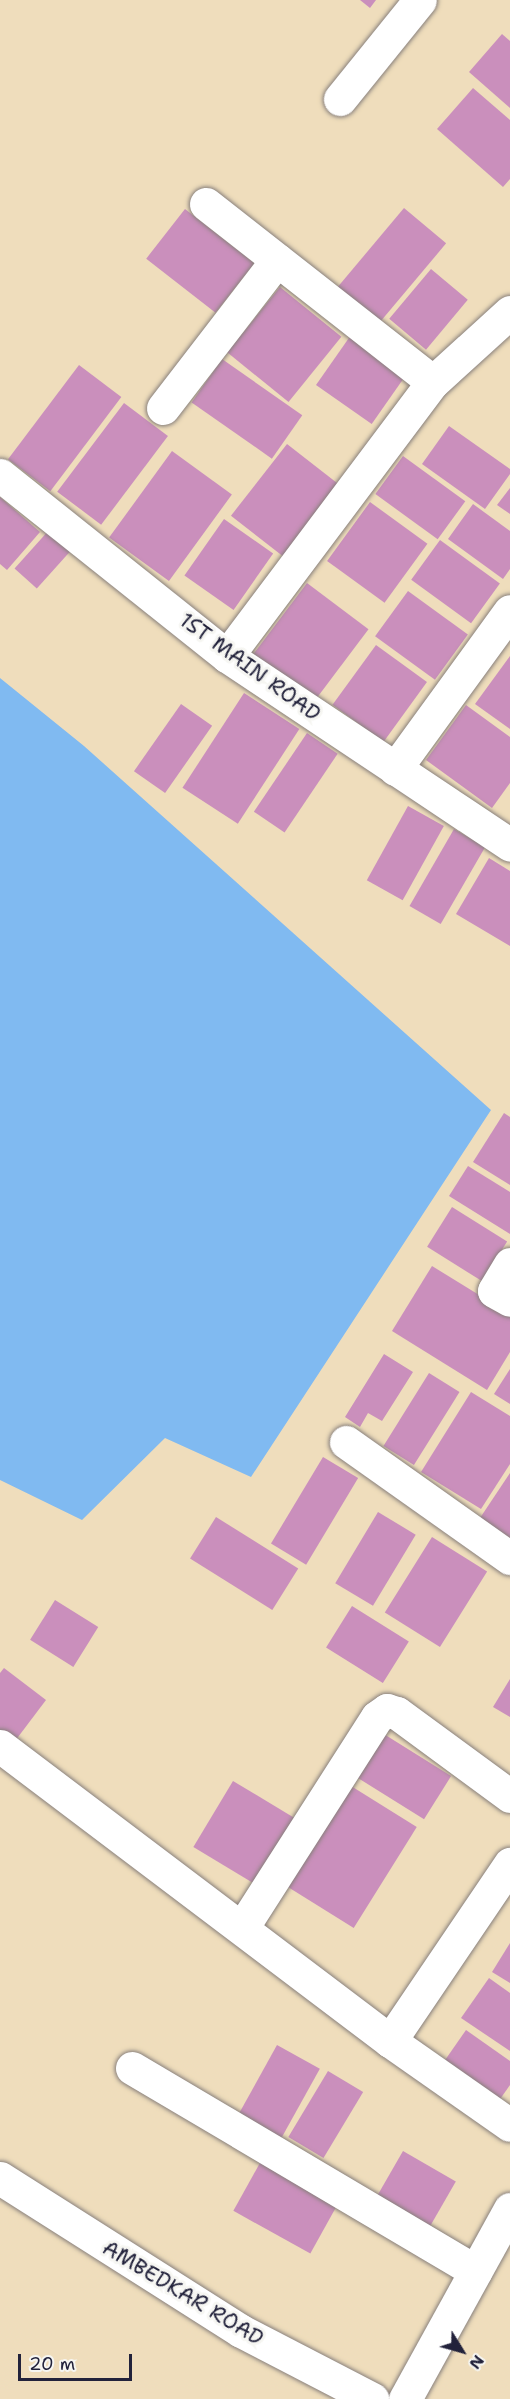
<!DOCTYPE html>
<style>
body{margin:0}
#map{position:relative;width:510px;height:2399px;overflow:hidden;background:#efddbc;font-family:"Shantell Sans",sans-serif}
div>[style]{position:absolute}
.water>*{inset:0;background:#80baf1}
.building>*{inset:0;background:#ca8fbc;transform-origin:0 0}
.roads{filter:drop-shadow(0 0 2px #88807c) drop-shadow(0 0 2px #88807c)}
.minor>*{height:33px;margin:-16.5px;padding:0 16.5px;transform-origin:16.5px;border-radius:16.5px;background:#fff}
span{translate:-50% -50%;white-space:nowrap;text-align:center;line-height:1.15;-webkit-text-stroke:6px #f6f6f2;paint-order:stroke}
.street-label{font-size:21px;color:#22223b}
.north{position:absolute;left:432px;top:2321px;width:60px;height:60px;-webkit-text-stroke:4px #f6f6f2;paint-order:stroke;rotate:127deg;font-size:16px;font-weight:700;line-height:24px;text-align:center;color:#22223b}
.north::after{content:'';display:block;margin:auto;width:21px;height:27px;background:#22223b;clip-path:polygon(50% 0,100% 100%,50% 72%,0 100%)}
.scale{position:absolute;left:18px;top:2354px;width:114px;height:27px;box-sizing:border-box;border:3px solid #22223b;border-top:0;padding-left:8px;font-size:18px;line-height:21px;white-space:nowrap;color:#22223b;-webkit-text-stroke:4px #f6f6f2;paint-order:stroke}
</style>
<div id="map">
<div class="water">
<div style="clip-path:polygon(0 678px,84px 746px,491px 1110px,251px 1477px,165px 1438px,82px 1520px,0 1480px)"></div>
</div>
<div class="building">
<div style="clip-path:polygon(360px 0,376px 0,370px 8px)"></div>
<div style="clip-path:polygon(502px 34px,510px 41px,510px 108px,469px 72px)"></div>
<div style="clip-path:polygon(473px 88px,510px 120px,510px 179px,503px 187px,437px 129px)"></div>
<div style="left:404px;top:208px;width:55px;height:109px;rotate:40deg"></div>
<div style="left:185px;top:209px;width:88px;height:63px;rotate:38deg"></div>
<div style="left:431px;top:269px;width:48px;height:65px;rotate:40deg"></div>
<div style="left:280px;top:287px;width:79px;height:84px;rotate:39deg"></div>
<div style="left:351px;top:335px;width:68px;height:61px;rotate:35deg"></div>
<div style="left:222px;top:359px;width:98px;height:53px;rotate:35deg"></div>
<div style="left:79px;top:365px;width:53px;height:118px;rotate:37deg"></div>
<div style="left:124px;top:403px;width:55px;height:111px;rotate:37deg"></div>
<div style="clip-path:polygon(449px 426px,510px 469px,510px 474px,485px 509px,422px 464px)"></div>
<div style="left:287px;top:444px;width:68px;height:91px;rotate:38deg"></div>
<div style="left:172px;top:451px;width:74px;height:107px;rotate:36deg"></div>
<div style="left:403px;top:456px;width:77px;height:47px;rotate:36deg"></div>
<div style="clip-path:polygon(510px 488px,510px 514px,497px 505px)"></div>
<div style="clip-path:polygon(0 497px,40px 532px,7px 570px,0 564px)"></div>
<div style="left:370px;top:502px;width:71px;height:73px;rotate:36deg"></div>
<div style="clip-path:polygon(473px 504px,510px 531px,510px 569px,503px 579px,448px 539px)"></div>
<div style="left:224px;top:519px;width:60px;height:69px;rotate:35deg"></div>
<div style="left:50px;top:529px;width:30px;height:53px;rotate:42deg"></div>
<div style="left:440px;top:540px;width:74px;height:49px;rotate:36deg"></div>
<div style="left:307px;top:583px;width:77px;height:90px;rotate:37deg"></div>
<div style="left:408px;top:591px;width:74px;height:56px;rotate:36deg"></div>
<div style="left:376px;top:645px;width:63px;height:74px;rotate:36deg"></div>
<div style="clip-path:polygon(510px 656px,510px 729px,475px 704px)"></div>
<div style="left:244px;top:693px;width:66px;height:113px;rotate:33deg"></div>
<div style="left:181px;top:704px;width:38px;height:82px;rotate:35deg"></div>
<div style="clip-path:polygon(466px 705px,510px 737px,510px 783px,492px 808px,426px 760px)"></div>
<div style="left:307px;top:733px;width:37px;height:95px;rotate:34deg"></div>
<div style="left:408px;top:806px;width:41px;height:85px;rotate:29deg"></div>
<div style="left:454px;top:829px;width:36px;height:89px;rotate:30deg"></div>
<div style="clip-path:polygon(489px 858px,510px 871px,510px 946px,456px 914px)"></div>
<div style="clip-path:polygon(504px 1113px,510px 1117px,510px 1185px,473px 1162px)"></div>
<div style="clip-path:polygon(468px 1166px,510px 1192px,510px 1234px,449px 1196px)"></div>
<div style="left:452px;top:1207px;width:65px;height:47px;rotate:32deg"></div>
<div style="clip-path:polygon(432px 1266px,510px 1314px,510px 1352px,487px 1390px,392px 1331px)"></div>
<div style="clip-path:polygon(384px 1354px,413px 1372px,382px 1421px,368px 1413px,360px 1427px,345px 1417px)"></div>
<div style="clip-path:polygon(510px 1369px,510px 1404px,494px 1394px)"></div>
<div style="left:429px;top:1373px;width:36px;height:86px;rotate:32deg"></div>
<div style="clip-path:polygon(471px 1392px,510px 1416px,510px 1464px,481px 1509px,421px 1472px)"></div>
<div style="left:323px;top:1457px;width:41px;height:101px;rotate:31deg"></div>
<div style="clip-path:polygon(510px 1473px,510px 1538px,480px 1518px)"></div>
<div style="left:378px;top:1512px;width:44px;height:83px;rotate:31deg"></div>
<div style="left:216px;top:1517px;width:97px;height:49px;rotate:32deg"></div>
<div style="left:432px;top:1537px;width:65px;height:89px;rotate:32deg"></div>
<div style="left:55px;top:1600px;width:51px;height:47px;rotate:32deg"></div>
<div style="left:352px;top:1606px;width:67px;height:49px;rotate:32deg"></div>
<div style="clip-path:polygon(4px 1668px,46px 1700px,9px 1749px,0 1742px,0 1673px)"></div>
<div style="clip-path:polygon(510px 1679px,510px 1717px,493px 1707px)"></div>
<div style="left:379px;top:1731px;width:85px;height:51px;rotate:32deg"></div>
<div style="left:233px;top:1781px;width:79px;height:77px;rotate:31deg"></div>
<div style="left:343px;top:1781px;width:87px;height:119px;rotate:32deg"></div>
<div style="clip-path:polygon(510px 1943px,510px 1983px,492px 1972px)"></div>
<div style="clip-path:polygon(489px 1978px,510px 1993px,510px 2051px,461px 2018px)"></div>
<div style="clip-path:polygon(466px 2030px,510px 2061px,510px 2085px,498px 2102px,443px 2063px)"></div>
<div style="left:277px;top:2045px;width:49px;height:81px;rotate:29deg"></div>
<div style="left:328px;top:2071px;width:41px;height:77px;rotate:31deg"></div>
<div style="left:403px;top:2151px;width:61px;height:55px;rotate:30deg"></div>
<div style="left:261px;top:2161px;width:88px;height:57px;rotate:29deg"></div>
</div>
<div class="roads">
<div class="minor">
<div style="left:340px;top:99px;width:127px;rotate:-51.1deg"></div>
<div style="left:206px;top:204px;width:288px;rotate:38.1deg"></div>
<div style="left:163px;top:408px;width:187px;rotate:-52.4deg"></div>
<div style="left:0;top:475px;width:290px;rotate:38.6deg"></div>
<div style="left:227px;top:656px;width:340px;rotate:33.7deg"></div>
<div style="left:227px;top:656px;width:343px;rotate:-53.1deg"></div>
<div style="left:433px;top:382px;width:104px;rotate:-42.3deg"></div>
<div style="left:395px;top:769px;width:195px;rotate:-54deg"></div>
<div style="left:510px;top:1264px;width:31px;rotate:121deg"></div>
<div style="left:494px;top:1291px;width:18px;rotate:29deg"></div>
<div style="left:346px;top:1442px;width:201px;rotate:35.3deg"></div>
<div style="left:0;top:1746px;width:489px;rotate:37.1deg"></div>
<div style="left:390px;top:2041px;width:146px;rotate:35deg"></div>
<div style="left:242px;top:1928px;width:250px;rotate:-57.4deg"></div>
<div style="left:377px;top:1717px;width:12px;rotate:-35deg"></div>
<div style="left:387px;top:1710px;width:10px;rotate:17deg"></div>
<div style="left:397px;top:1713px;width:140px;rotate:36.3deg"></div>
<div style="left:390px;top:2041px;width:214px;rotate:-55.9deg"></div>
<div style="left:132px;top:2068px;width:399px;rotate:30.6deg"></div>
<div style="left:0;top:2178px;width:285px;rotate:32.4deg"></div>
<div style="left:241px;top:2331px;width:148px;rotate:27.4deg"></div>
<div style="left:405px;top:2399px;width:217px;rotate:-61.1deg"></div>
</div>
</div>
<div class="street-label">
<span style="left:250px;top:667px;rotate:36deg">1ST MAIN ROAD</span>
<span style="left:183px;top:2293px;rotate:31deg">AMBEDKAR ROAD</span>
</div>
<div class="north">N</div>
<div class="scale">20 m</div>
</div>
